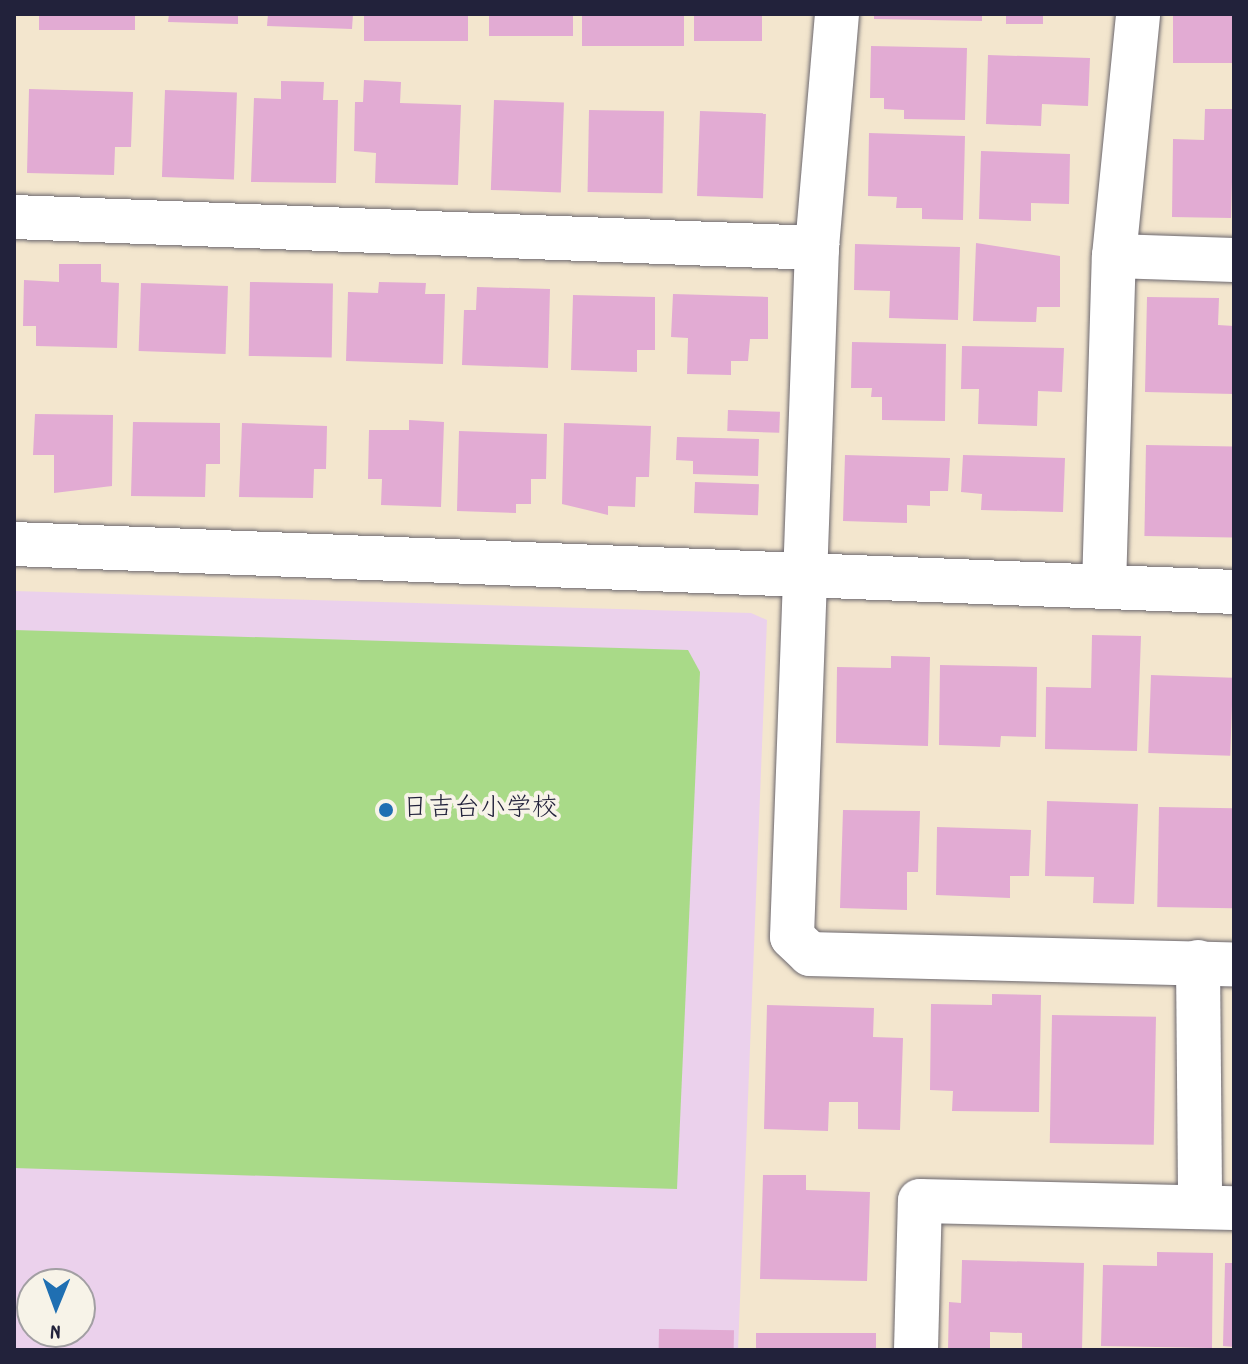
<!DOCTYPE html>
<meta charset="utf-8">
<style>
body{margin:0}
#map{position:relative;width:1248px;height:1364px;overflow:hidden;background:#f3e6ce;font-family:Dekko,"Klee One",sans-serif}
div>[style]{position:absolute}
.built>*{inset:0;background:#ebd1ec}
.green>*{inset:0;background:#a9da88}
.building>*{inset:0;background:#e2abd3;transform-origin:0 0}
.roads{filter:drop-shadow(0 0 2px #6b676e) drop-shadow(0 0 2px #6b676e)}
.minor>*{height:44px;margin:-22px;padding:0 22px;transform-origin:22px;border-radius:22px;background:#fff}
.dots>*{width:22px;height:22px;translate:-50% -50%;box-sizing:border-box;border:4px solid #f7f3e8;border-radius:50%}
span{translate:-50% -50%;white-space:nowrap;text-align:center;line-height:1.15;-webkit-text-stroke:8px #f7f3e8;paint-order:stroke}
.poi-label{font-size:26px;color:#22223b}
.left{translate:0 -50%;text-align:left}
.frame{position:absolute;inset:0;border:16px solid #22223b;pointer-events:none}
.north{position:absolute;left:16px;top:1268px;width:80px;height:80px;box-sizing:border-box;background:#f7f3e8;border:2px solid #a29fa3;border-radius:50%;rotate:181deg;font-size:22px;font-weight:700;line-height:32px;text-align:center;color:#22223b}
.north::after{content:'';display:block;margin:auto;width:28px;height:36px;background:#1f6fb2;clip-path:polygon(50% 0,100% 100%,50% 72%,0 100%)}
</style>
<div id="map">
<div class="built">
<div style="clip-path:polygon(evenodd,14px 591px,751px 613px,767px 620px,738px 1350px,14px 1350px,14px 591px,32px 1284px,80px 1284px,80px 1332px,32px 1332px,32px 1284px)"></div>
</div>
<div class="green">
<div style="clip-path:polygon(14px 630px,688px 650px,700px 672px,677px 1189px,14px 1168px)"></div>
</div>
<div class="building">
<div style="left:39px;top:14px;width:96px;height:16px"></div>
<div style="clip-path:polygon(169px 14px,238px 14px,238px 24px,168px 22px)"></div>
<div style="clip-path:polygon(268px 14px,353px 14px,352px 29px,267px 26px)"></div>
<div style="left:364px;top:14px;width:104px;height:27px"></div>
<div style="left:489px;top:14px;width:84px;height:22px"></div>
<div style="left:582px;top:14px;width:102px;height:32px"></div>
<div style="left:694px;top:14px;width:68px;height:27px"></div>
<div style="clip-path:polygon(874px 14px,982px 14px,982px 21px,874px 19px)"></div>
<div style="left:1006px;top:14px;width:37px;height:10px"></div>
<div style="left:1173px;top:14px;width:61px;height:49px"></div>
<div style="clip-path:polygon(871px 46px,967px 48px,965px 120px,904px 119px,904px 110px,884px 109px,884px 98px,870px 98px)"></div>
<div style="clip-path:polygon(988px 55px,1090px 58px,1088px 106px,1042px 104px,1041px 126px,986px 124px)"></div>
<div style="clip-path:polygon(364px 80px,401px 82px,400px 103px,461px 105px,458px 185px,375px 183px,376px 153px,354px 151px,355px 102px,363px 102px)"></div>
<div style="clip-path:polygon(281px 81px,324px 82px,323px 100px,338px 100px,336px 183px,251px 182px,254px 98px,281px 99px)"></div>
<div style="clip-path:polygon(29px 89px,133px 92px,131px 147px,115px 147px,114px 175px,27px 173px)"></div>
<div style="left:165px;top:90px;width:72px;height:87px;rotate:2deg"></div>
<div style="left:494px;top:100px;width:70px;height:90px;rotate:2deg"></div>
<div style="clip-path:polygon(1205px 109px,1234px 109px,1231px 218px,1172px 217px,1173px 139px,1204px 140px)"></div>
<div style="left:589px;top:110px;width:75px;height:82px;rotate:1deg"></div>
<div style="left:700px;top:111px;width:66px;height:85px;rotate:2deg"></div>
<div style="clip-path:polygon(869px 133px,965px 136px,963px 220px,922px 219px,922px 208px,896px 208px,897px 197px,868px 196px)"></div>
<div style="clip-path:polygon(981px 151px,1070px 154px,1069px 204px,1031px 203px,1031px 221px,979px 219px)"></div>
<div style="clip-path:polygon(976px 243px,1060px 256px,1060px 307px,1037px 307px,1036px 322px,973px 321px)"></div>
<div style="clip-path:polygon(855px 244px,960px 247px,958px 320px,889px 318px,890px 291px,854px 290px)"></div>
<div style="clip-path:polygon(59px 264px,101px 264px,101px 282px,119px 283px,117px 348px,36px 346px,36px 326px,23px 326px,24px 280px,59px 282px)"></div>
<div style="left:250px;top:282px;width:83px;height:74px;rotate:1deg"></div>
<div style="clip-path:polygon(379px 282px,426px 283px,425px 294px,445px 294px,443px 364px,346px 361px,348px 292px,378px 293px)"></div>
<div style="left:141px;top:283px;width:87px;height:68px;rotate:2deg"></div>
<div style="clip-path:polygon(477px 287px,550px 289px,548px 368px,462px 365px,464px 310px,476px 310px)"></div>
<div style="clip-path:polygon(673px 294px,768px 297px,768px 339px,750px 339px,748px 361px,731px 361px,731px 375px,687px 374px,688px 338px,671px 337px)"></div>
<div style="clip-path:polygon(573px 295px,655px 297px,655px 350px,637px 350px,637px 372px,571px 370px)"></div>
<div style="clip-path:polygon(1147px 297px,1219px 298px,1218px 325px,1234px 326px,1234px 394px,1145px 392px)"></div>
<div style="clip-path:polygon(852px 342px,946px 344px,945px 421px,882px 420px,882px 397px,871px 397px,872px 388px,851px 388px)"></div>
<div style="clip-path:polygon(962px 346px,1064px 348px,1062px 392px,1038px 391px,1037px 426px,978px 424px,979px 389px,961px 389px)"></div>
<div style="left:728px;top:410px;width:52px;height:21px;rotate:2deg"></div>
<div style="clip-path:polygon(35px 414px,113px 415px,112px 486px,54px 493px,54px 455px,33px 455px)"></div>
<div style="clip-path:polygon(409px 420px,444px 422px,441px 507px,381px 505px,382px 479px,368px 479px,369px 430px,409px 430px)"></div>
<div style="clip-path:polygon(133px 422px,220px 423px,220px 464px,206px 464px,205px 497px,131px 496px)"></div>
<div style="clip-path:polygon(242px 423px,327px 426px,326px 469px,314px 469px,313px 498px,239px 497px)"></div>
<div style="clip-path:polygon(564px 423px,651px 426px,649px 477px,636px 477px,635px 507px,608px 506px,608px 515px,562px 504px)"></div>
<div style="clip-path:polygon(459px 431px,547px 434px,546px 479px,531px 479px,531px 504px,516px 504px,516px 513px,457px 511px)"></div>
<div style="clip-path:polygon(677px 437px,759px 439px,758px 476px,693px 474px,693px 461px,676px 460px)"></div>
<div style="left:1146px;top:445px;width:88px;height:91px;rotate:1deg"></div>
<div style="clip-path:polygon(845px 455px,950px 458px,948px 491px,930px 491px,930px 506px,907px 505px,907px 523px,843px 521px)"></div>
<div style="clip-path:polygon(963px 455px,1065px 458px,1063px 512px,981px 510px,982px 494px,961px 492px)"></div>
<div style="left:695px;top:482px;width:64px;height:31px;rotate:2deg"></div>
<div style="clip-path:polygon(1092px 635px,1141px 636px,1137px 751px,1045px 749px,1046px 687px,1091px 688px)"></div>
<div style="clip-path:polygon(891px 656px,930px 657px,928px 746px,836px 743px,837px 667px,891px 668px)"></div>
<div style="clip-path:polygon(940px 665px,1037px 667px,1036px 737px,1001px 736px,1000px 747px,939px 745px)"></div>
<div style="left:1151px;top:675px;width:82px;height:78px;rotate:2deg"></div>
<div style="clip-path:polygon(1047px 801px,1138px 804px,1134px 904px,1093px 903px,1094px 877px,1045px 876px)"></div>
<div style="left:1159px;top:807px;width:75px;height:100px;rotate:1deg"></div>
<div style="clip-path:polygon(843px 810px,920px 811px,918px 872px,907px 872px,907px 910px,840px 908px)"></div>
<div style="clip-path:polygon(937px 827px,1031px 830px,1029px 876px,1010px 876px,1010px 898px,936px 895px)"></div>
<div style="clip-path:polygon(992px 994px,1041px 995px,1039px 1112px,952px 1111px,953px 1091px,930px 1090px,931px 1004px,992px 1005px)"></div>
<div style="clip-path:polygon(767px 1005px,874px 1008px,873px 1037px,903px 1038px,900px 1130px,858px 1129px,858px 1102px,829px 1102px,828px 1131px,764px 1129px)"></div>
<div style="left:1052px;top:1015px;width:104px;height:128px;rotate:1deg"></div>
<div style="clip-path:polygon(763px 1175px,806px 1175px,806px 1190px,870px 1192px,867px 1281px,760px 1279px)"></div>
<div style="clip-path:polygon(1157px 1252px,1213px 1253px,1212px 1348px,1101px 1346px,1103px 1265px,1157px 1266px)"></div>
<div style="clip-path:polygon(962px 1260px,1084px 1263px,1082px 1350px,1022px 1350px,1022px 1333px,990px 1332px,990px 1350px,948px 1350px,949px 1302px,961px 1303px)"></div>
<div style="clip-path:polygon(1225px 1263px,1234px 1263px,1234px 1347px,1223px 1346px)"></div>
<div style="left:659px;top:1329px;width:75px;height:21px;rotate:1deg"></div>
<div style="left:756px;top:1333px;width:120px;height:17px"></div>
</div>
<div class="roads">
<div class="minor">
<div style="left:837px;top:14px;width:235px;rotate:94.9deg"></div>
<div style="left:817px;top:248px;width:689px;rotate:92.08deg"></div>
<div style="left:792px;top:937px;width:25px;rotate:43deg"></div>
<div style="left:810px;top:954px;width:424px;rotate:1.4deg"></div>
<div style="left:14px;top:217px;width:804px;rotate:2.21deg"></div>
<div style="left:1114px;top:256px;width:120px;rotate:1.9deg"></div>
<div style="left:14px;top:544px;width:1221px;rotate:2.25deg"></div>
<div style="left:1104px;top:587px;width:331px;rotate:-88.3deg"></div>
<div style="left:1114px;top:256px;width:243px;rotate:-84.3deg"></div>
<div style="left:1198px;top:962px;width:245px;rotate:89.5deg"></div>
<div style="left:916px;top:1350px;width:149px;rotate:-88.5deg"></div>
<div style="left:920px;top:1201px;width:314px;rotate:1.3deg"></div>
</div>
</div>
<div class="dots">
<div style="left:386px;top:810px;background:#1f6fb2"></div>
</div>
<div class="poi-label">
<span class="left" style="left:402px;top:810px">日吉台小学校</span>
</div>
<div class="frame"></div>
<div class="north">N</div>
</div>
